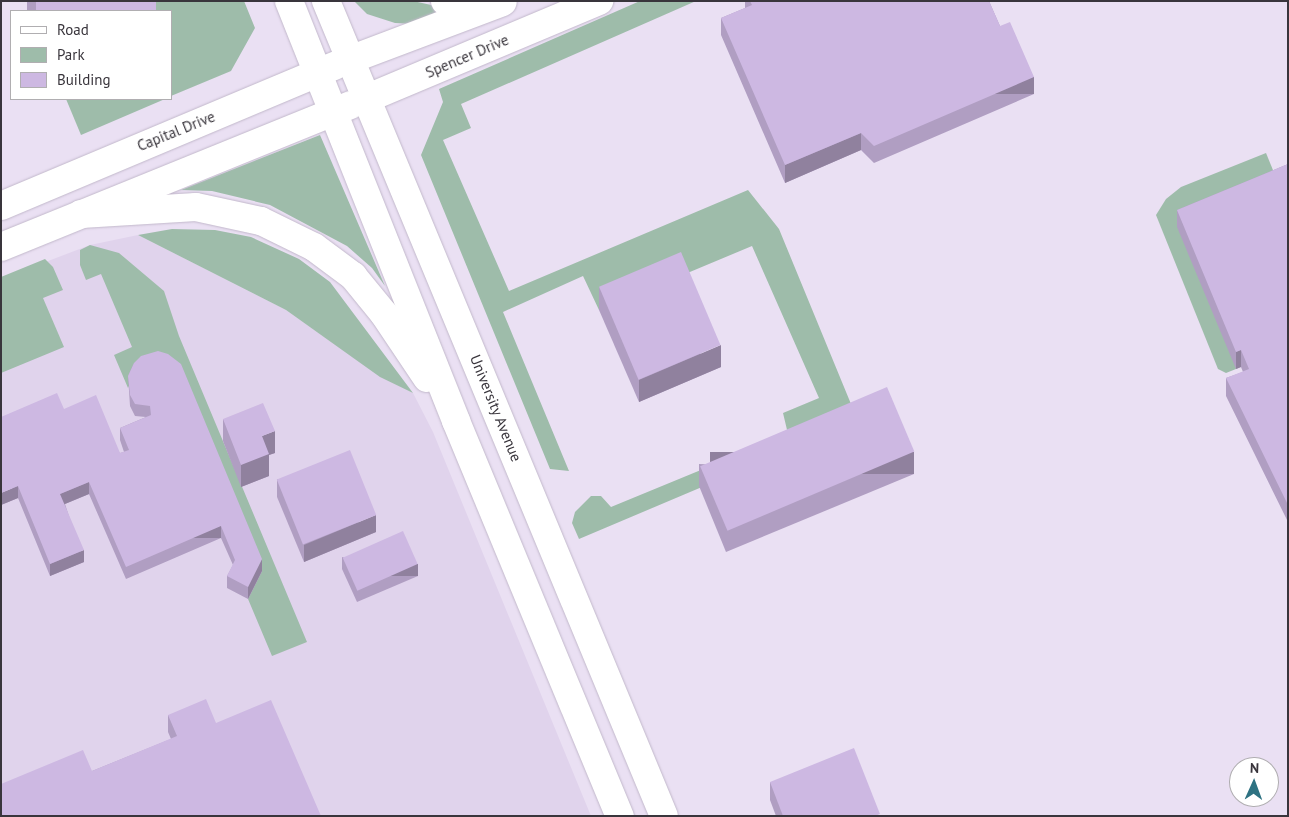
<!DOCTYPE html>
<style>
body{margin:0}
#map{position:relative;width:1289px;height:817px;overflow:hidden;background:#eae0f3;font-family:"PT Sans",sans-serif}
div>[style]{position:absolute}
.built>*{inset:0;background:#e0d3ec}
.green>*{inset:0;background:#9ebcaa}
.roads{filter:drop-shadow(0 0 1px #c2b8cb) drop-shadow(0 0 1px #c2b8cb)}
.street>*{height:28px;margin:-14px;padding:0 14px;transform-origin:14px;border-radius:14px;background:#fff}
.primary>*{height:28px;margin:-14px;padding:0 14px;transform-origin:14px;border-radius:14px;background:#fff}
.wall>*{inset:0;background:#b09ec2;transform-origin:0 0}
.shaded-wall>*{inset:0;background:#90819e;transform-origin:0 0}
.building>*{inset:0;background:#cdb8e2;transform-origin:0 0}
span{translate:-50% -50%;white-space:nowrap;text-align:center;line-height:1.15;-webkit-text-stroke:5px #fff;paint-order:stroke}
.street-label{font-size:15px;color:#39353c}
.frame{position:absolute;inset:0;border:2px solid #39353c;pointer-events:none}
.legend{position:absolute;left:10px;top:10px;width:162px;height:90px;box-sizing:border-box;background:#fff;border:1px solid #b0aeb1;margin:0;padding:6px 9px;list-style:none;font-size:15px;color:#39353c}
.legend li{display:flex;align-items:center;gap:10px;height:25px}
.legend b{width:25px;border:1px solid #b0aeb1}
.north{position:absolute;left:1229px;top:757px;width:50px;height:50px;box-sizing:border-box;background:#fff;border:1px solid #b0aeb1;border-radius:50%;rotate:2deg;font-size:14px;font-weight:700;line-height:20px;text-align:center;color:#39353c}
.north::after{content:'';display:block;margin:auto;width:18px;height:22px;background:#2e7282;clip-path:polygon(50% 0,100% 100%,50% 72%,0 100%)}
</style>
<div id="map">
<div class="built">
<div style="clip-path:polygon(138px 235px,286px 310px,380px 376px,413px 393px,433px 432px,591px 816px,1px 816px,1px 279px,90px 245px)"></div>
</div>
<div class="green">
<div style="clip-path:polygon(151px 1px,244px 1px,255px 28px,231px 71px,171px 96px,171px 11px,151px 11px)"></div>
<div style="clip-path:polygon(354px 1px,413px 1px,454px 10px,415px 24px,395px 23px,367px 14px)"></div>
<div style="clip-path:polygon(640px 1px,696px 1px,461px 104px,471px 128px,443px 140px,509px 291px,748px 190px,779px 229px,858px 421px,579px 539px,572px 523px,575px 512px,591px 496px,601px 496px,611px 507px,788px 434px,783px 413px,819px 398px,752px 246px,599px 310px,583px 276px,503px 312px,569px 471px,550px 469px,421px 155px,443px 102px,439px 89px)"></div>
<div style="clip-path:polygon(66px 99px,165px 99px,81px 135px)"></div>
<div style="clip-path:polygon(320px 135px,385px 286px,372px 268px,347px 246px,270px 205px,212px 191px,181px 190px)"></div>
<div style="clip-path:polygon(1266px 153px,1279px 185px,1236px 369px,1226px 373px,1218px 369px,1156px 215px,1166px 199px,1181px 187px)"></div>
<div style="clip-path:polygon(172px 229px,215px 230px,251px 237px,299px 259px,330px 282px,413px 393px,380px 377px,286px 310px,138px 235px)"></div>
<div style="clip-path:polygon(90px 245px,119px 253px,164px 291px,179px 336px,307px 642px,272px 656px,248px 599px,262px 571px,134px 375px,128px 388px,114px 355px,132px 347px,101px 274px,86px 280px,80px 265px,80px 250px)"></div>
<div style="clip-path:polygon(45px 259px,53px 267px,63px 290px,43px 298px,64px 347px,1px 373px,1px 277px)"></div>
</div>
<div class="roads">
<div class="street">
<div style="left:352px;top:59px;width:161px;rotate:-20.7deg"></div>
<div style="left:368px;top:98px;width:251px;rotate:-22.8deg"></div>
</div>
<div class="primary">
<div style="left:289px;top:1px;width:452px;rotate:68.3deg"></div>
<div style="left:456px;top:421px;width:428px;rotate:67.5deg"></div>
<div style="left:326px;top:1px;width:882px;rotate:67.48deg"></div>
<div style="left:445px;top:1px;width:48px"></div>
<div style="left:1px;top:206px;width:363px;rotate:-22.8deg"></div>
<div style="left:81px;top:214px;width:115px;rotate:-3.5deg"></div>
<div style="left:196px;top:207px;width:66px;rotate:12.2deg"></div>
<div style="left:261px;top:221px;width:59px;rotate:26.1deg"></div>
<div style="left:314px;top:247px;width:49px;rotate:36.6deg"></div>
<div style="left:353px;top:276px;width:49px;rotate:50.8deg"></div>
<div style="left:384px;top:314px;width:77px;rotate:56.1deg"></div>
<div style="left:1px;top:247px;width:377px;rotate:-22.1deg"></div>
</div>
</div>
<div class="wall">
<div style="left:27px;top:1px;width:129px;height:11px"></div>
<div style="clip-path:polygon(745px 1px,989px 1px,1000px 26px,1034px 94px,874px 163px,861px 150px,785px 183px,721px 35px,721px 18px,745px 8px)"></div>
<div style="clip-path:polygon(1288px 164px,1288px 522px,1226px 396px,1226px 378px,1243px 372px,1241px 367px,1236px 369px,1177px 227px,1177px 210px)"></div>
<div style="clip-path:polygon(599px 287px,721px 367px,639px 402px,599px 310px)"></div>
<div style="clip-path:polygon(134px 363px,262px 571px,248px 599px,227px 588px,227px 576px,233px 565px,221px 538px,126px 579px,89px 494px,65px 504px,84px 562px,50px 576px,18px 498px,1px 505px,64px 409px,120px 453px,124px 452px,120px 440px,120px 428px,146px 417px,135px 416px,130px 406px,128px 376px)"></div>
<div style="clip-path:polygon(223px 419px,275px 453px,269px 455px,269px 476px,241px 487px,223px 441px)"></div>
<div style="clip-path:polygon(699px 464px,914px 474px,726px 552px,699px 486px)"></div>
<div style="clip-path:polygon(277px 479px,376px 532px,304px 562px,277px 497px)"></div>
<div style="clip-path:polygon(342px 557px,418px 576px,357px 602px,342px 569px)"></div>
<div style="clip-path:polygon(168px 715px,216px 723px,321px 816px,92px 771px,171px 739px,168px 732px)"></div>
<div style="clip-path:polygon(770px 782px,880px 816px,776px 816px,770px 800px)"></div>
</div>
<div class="shaded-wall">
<div style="left:1034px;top:77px;width:17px;height:174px;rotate:90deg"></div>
<div style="clip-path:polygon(861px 133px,861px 150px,785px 183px,785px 165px)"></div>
<div style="clip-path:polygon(721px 345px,721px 367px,639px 402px,639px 380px)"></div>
<div style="clip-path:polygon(1241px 350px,1241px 367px,1236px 369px,1236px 352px)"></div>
<div style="clip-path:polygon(275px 431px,275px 453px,269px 455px,269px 476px,241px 487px,241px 465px,262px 436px)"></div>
<div style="left:914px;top:452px;width:22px;height:204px;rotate:90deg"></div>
<div style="clip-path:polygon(89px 482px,89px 494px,60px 506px,60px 494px)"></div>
<div style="clip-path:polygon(18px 486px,18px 498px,1px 505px,1px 493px)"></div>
<div style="clip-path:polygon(376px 515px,376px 532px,304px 562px,304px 545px)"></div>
<div style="left:221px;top:526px;width:12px;height:103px;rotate:90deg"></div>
<div style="clip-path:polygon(84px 550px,84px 562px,50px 576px,50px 564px)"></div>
<div style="clip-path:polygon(262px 559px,262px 571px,248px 599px,248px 587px)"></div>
<div style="left:418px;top:564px;width:12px;height:66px;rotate:90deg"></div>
</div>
<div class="building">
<div style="left:36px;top:1px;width:120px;height:11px"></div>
<div style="clip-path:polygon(750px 1px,989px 1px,1000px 26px,1010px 22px,1034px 77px,874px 146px,861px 133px,785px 165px,721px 18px,752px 5px)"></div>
<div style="clip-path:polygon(1288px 164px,1288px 505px,1226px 378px,1249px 369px,1241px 350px,1236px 352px,1177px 210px)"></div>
<div style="left:681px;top:252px;width:101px;height:89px;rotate:67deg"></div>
<div style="clip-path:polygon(158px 351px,168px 354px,181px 364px,262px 559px,248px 587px,227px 576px,235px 560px,221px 526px,126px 567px,89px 482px,60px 494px,84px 550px,50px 564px,18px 486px,1px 493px,1px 417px,57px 393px,64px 409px,96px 395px,120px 453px,129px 450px,120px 428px,151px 415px,150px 406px,135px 404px,130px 395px,128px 376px,134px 363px,141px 356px)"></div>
<div style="left:887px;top:387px;width:70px;height:203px;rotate:67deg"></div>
<div style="clip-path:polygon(263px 403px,275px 431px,262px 436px,269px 454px,241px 465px,223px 419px)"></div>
<div style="left:350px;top:450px;width:70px;height:79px;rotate:68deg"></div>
<div style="left:403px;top:531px;width:36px;height:66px;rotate:66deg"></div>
<div style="clip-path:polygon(206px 699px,216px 723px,271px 700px,321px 816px,1px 816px,1px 784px,83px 750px,92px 771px,177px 736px,168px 715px)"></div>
<div style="clip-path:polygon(854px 748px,880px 814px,875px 816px,783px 816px,770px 782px)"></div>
</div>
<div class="street-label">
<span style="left:467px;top:56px;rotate:-23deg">Spencer Drive</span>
<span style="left:176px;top:131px;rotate:-22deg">Capital Drive</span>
<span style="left:496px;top:408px;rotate:68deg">University Avenue</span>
</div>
<div class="frame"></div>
<ul class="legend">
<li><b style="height:6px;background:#fff"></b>Road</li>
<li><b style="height:14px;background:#9ebcaa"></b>Park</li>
<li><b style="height:14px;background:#cdb8e2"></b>Building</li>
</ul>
<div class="north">N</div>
</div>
